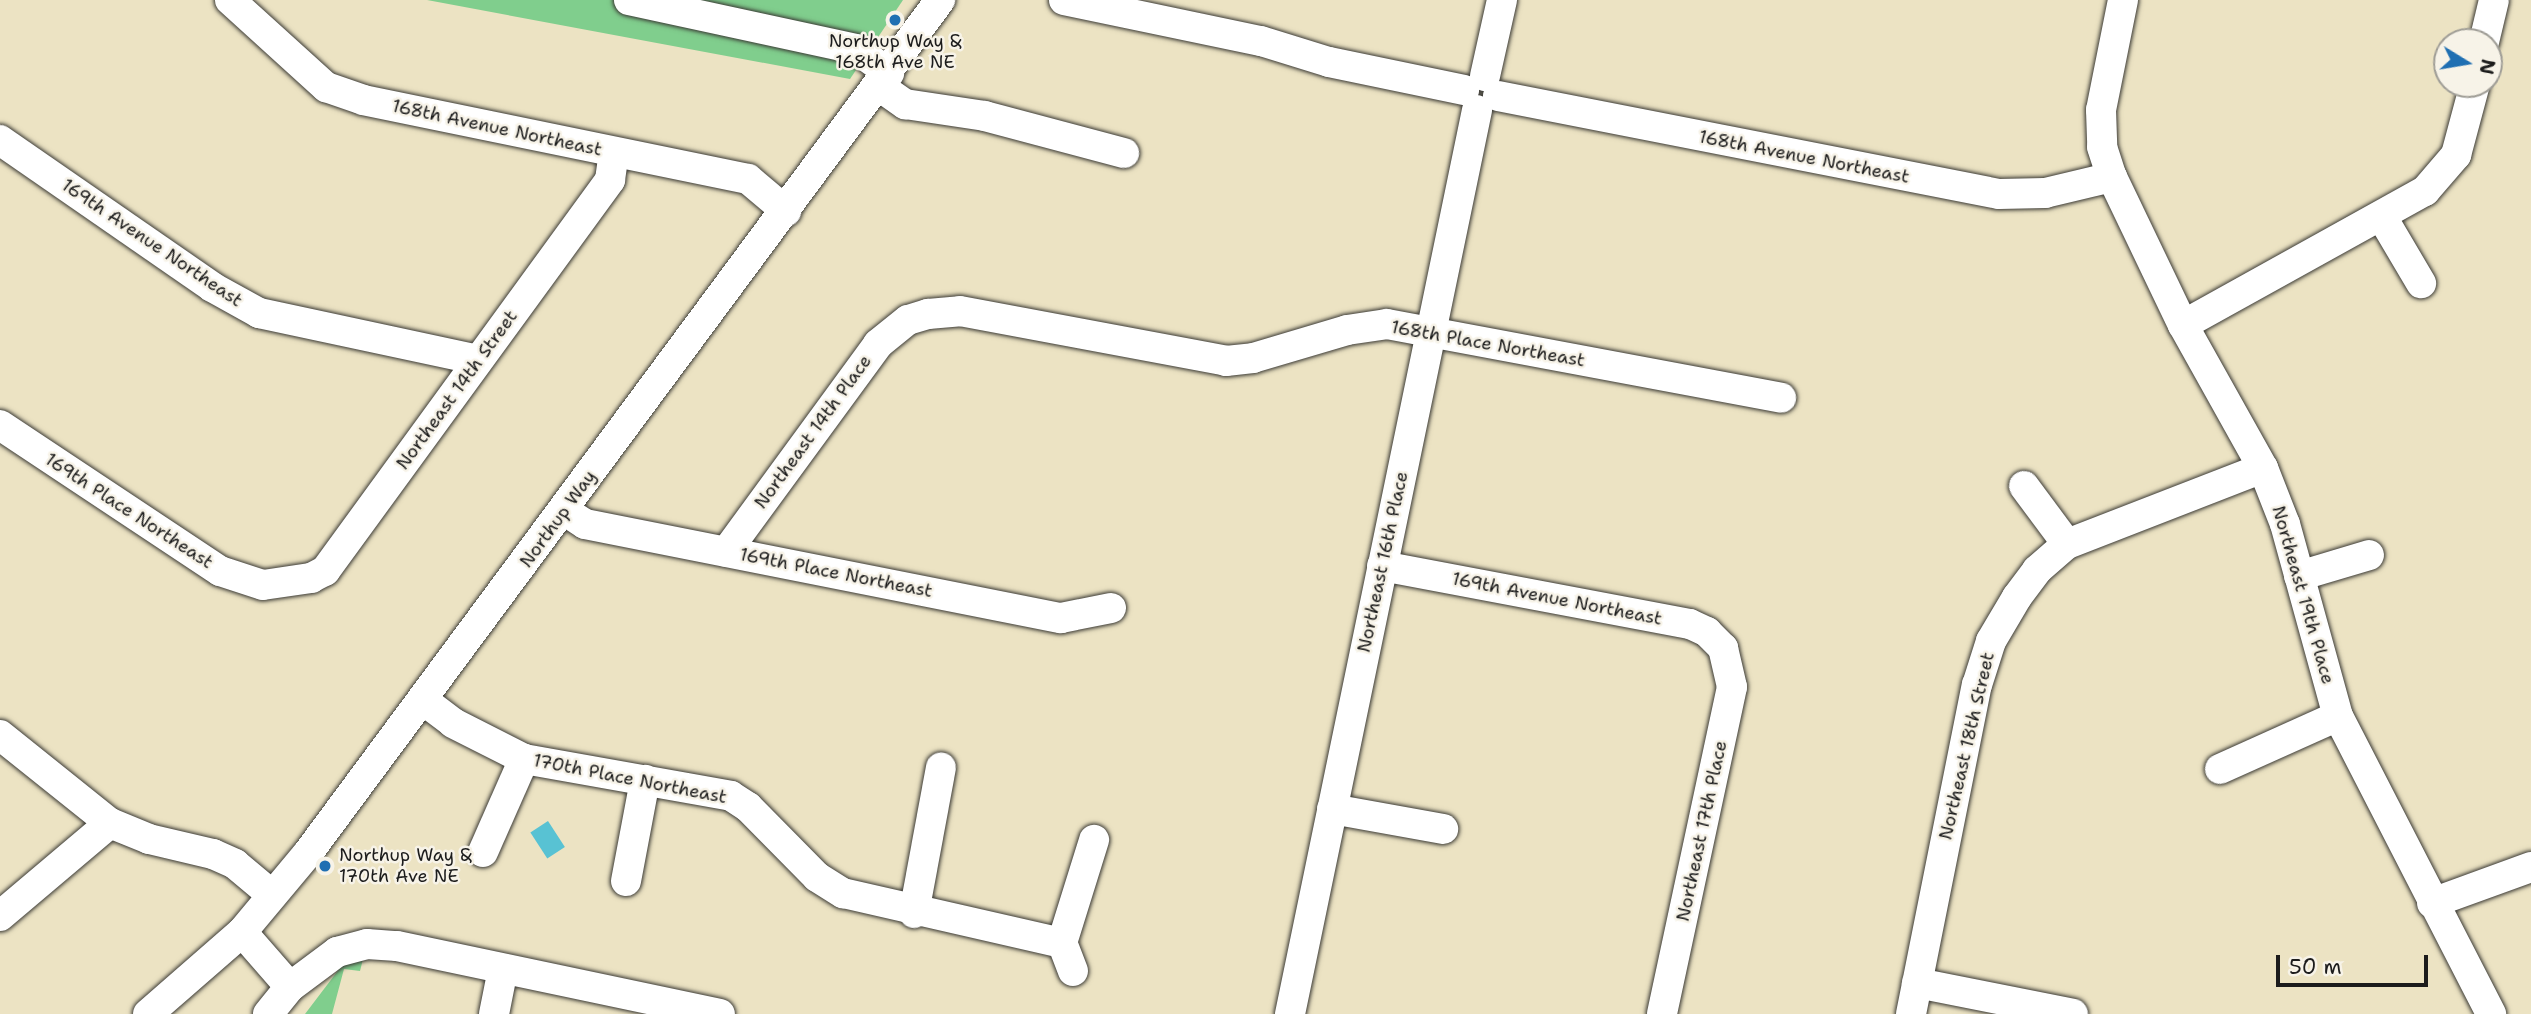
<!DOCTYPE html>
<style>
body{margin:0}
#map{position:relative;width:2531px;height:1014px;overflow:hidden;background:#ece3c3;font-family:"Shantell Sans",sans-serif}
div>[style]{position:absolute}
.green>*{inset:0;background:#80ce8d}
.water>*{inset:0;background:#58c2d3;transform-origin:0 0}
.roads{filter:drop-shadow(0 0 2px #3b3a35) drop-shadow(0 0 2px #3b3a35)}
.minor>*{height:30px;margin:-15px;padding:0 15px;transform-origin:15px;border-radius:15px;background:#fff}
.dots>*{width:19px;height:19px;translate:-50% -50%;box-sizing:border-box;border:4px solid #f7f3e8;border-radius:50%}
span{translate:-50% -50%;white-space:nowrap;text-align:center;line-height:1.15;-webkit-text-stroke:5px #f7f3e8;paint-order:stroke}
.poi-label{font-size:18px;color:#1c1c1c}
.left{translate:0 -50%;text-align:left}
.street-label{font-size:18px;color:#1c1c1c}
.north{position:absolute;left:2433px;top:28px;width:70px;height:70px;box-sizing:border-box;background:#f7f3e8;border:2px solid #9f9d96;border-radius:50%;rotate:101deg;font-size:19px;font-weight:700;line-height:28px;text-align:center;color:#1c1c1c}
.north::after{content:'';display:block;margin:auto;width:24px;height:32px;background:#1f6fb2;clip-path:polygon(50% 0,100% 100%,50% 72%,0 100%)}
.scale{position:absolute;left:2276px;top:955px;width:152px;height:32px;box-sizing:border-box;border:4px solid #1c1c1c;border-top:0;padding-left:9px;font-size:21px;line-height:24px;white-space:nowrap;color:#1c1c1c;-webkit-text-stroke:5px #f7f3e8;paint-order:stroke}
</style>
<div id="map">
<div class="green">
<div style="clip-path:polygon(427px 0,903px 0,850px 79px)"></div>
<div style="clip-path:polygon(364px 955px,360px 971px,344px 969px,332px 1014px,305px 1014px,346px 960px)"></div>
</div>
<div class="water">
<div style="left:548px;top:821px;width:31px;height:21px;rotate:57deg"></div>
</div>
<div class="roads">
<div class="minor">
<div style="left:230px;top:0;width:130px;rotate:42.2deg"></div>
<div style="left:326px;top:87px;width:39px;rotate:19deg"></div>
<div style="left:363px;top:100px;width:393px;rotate:11.6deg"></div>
<div style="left:748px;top:179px;width:50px;rotate:40.1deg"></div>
<div style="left:629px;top:0;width:232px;rotate:12.2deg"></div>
<div style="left:856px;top:49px;width:41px;rotate:36deg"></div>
<div style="left:1064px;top:0;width:201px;rotate:11.8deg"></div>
<div style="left:1261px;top:41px;width:71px;rotate:17.2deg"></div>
<div style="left:1329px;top:62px;width:138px;rotate:11.7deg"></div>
<div style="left:2123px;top:0;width:112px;rotate:101.3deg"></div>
<div style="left:2101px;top:110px;width:37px;rotate:88deg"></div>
<div style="left:2102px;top:147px;width:32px;rotate:72deg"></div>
<div style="left:2112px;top:177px;width:164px;rotate:64.4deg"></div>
<div style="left:2183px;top:325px;width:164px;rotate:60.8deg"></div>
<div style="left:2263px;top:468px;width:60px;rotate:68.6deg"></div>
<div style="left:2285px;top:524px;width:199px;rotate:74.6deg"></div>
<div style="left:2338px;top:716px;width:335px;rotate:62.8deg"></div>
<div style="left:2484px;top:42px;width:43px;rotate:-76.6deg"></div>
<div style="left:1485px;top:76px;width:78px;rotate:-77.4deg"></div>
<div style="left:879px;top:86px;width:32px;rotate:35deg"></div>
<div style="left:905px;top:104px;width:81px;rotate:8.5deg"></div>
<div style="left:985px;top:116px;width:144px;rotate:14.9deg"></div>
<div style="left:1498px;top:96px;width:510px;rotate:11.07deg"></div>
<div style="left:1999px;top:194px;width:46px;rotate:-1.2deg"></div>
<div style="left:2045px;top:193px;width:69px;rotate:-13.4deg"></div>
<div style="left:0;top:140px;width:258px;rotate:34.7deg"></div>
<div style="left:212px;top:287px;width:54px;rotate:29deg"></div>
<div style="left:259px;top:313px;width:224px;rotate:12.1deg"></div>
<div style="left:2382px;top:217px;width:77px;rotate:59.4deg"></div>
<div style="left:2183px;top:325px;width:277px;rotate:-29deg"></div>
<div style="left:2425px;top:191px;width:48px;rotate:-49.3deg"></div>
<div style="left:2456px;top:155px;width:73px;rotate:-75deg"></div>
<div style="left:0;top:425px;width:264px;rotate:33.6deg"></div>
<div style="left:220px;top:571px;width:45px;rotate:18deg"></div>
<div style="left:263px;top:585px;width:49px;rotate:-8.3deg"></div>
<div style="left:311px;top:578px;width:16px;rotate:-27deg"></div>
<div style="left:325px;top:571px;width:484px;rotate:-53.9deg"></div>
<div style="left:610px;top:180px;width:28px;rotate:-82deg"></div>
<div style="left:2024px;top:486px;width:72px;rotate:53.4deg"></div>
<div style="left:565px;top:511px;width:24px;rotate:33deg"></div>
<div style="left:585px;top:524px;width:485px;rotate:11.2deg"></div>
<div style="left:1061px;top:618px;width:51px;rotate:-11.3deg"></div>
<div style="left:726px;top:552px;width:258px;rotate:-53.8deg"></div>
<div style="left:878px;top:344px;width:38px;rotate:-39deg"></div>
<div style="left:908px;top:320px;width:21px;rotate:-17deg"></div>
<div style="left:928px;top:314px;width:32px;rotate:-5deg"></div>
<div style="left:960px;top:311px;width:271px;rotate:10.6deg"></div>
<div style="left:1226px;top:361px;width:27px;rotate:-6deg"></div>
<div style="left:1253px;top:358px;width:98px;rotate:-16.6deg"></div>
<div style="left:1347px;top:330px;width:40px;rotate:-8.5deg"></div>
<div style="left:1387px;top:324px;width:401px;rotate:10.6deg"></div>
<div style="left:1382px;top:566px;width:313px;rotate:10.7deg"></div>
<div style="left:1690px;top:624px;width:19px;rotate:25deg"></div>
<div style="left:1707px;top:632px;width:23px;rotate:45deg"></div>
<div style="left:1723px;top:648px;width:40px;rotate:77deg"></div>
<div style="left:1732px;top:687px;width:334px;rotate:102.1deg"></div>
<div style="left:2299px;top:576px;width:73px;rotate:-16.7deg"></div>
<div style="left:423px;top:700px;width:38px;rotate:37deg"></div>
<div style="left:453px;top:723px;width:80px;rotate:26.9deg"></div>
<div style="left:524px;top:759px;width:210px;rotate:10.1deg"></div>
<div style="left:731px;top:796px;width:20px;rotate:33deg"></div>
<div style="left:748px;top:807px;width:98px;rotate:45.4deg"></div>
<div style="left:817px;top:877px;width:31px;rotate:32deg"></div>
<div style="left:843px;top:893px;width:225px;rotate:12.9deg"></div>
<div style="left:0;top:735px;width:141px;rotate:38.7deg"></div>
<div style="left:110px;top:823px;width:42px;rotate:22.3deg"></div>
<div style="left:149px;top:839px;width:66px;rotate:13.2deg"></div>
<div style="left:213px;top:854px;width:24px;rotate:24deg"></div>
<div style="left:235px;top:864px;width:48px;rotate:40deg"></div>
<div style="left:2220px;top:769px;width:129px;rotate:-24.2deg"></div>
<div style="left:1332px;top:809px;width:113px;rotate:10.2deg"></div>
<div style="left:483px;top:852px;width:102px;rotate:-66.2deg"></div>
<div style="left:626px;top:881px;width:103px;rotate:-79.3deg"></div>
<div style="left:2432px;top:903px;width:105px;rotate:-20deg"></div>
<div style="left:914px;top:913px;width:148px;rotate:-79.5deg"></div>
<div style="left:0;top:916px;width:144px;rotate:-40.2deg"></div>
<div style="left:242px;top:932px;width:73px;rotate:48.9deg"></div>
<div style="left:1073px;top:971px;width:30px;rotate:-111deg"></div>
<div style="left:1062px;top:943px;width:108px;rotate:-72.7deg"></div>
<div style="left:1917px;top:983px;width:159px;rotate:11.2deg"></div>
<div style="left:148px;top:1014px;width:125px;rotate:-41.1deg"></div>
<div style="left:242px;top:932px;width:103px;rotate:-50.1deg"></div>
<div style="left:308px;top:853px;width:1062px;rotate:-53.46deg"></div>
<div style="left:268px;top:1014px;width:35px;rotate:-51deg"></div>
<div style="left:290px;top:987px;width:59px;rotate:-36.7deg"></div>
<div style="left:337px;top:952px;width:31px;rotate:-15deg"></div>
<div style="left:367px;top:944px;width:30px;rotate:4deg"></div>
<div style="left:397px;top:946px;width:330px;rotate:11.9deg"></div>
<div style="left:494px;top:1014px;width:46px;rotate:-78.7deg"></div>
<div style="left:1290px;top:1014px;width:923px;rotate:-78.31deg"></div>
<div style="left:1911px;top:1014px;width:336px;rotate:-78.7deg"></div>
<div style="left:1977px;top:685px;width:46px;rotate:-72.3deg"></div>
<div style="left:1991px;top:641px;width:51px;rotate:-59.4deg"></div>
<div style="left:2017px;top:597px;width:34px;rotate:-53deg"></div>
<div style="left:2037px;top:570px;width:40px;rotate:-41deg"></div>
<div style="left:2067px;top:544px;width:210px;rotate:-21.2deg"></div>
</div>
</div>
<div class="dots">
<div style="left:895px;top:20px;background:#1f6fb2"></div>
<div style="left:325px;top:866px;background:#1f6fb2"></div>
</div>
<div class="poi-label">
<span style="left:895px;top:52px">Northup Way &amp;<br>168th Ave NE</span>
<span class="left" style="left:339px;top:866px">Northup Way &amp;<br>170th Ave NE</span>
</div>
<div class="street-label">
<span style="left:497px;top:128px;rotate:12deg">168th Avenue Northeast</span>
<span style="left:1804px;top:157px;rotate:11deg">168th Avenue Northeast</span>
<span style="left:152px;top:243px;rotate:34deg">169th Avenue Northeast</span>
<span style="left:1488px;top:344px;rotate:10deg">168th Place Northeast</span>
<span style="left:457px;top:390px;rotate:-54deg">Northeast 14th Street</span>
<span style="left:813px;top:432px;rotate:-54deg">Northeast 14th Place</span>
<span style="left:129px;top:511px;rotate:33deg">169th Place Northeast</span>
<span style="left:558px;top:519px;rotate:-54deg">Northup Way</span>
<span style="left:1383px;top:562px;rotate:-78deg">Northeast 16th Place</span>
<span style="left:836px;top:573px;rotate:11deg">169th Place Northeast</span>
<span style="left:2303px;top:595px;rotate:74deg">Northeast 19th Place</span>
<span style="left:1557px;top:599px;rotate:11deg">169th Avenue Northeast</span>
<span style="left:1967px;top:746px;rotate:-77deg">Northeast 18th Street</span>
<span style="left:630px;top:779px;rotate:11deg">170th Place Northeast</span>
<span style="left:1702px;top:831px;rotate:-78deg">Northeast 17th Place</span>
</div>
<div class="north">N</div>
<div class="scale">50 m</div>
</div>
